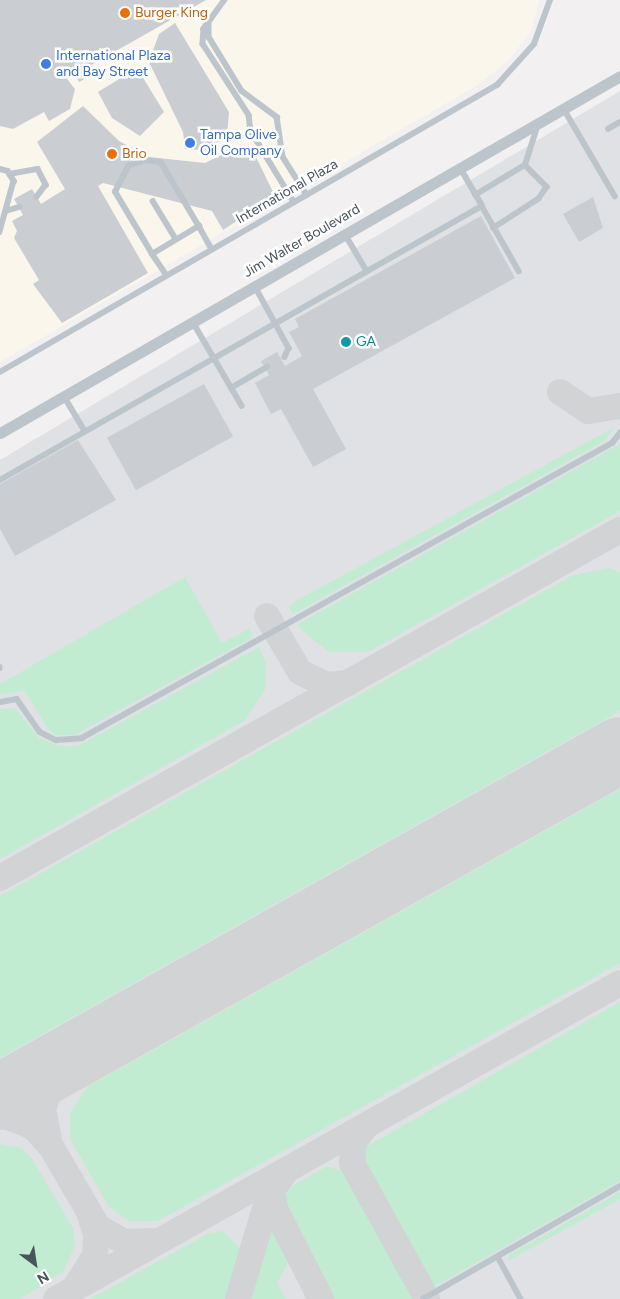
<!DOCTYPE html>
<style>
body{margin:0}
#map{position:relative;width:620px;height:1299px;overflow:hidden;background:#f2f0f0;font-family:Figtree,sans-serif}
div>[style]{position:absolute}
.commercial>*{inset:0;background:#fbf6ec}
.airport>*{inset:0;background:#dfe1e4}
.green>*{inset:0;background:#c2ecd1}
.taxiway>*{height:26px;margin:-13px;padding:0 13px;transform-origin:13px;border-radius:13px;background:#d2d3d5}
.runway>*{height:66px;margin:-33px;padding:0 33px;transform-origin:33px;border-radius:33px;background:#d2d3d5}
.building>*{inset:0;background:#cacdd2;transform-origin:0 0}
.service>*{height:5.5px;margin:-2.75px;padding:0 2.75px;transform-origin:2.75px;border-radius:2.75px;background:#bdc5cc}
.minor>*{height:11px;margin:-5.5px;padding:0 5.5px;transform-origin:5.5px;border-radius:5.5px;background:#bdc5cc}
.dots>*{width:14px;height:14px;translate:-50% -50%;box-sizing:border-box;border:2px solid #fff;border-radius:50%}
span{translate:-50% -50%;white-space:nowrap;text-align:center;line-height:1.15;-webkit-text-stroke:5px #fff;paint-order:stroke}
.food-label{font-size:14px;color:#c56008}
.left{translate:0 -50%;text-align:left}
.shop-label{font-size:14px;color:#366cbe}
.street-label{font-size:14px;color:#49545c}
.culture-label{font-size:14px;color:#0d838f}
.north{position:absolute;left:10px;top:1239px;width:50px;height:50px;-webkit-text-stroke:4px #fff;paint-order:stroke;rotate:149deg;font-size:14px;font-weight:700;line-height:20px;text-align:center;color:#49545c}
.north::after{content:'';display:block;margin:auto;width:18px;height:22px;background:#49545c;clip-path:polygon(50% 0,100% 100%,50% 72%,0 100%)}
</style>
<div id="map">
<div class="commercial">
<div style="clip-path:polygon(0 0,539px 0,531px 31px,508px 61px,476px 86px,0 362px)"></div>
</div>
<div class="airport">
<div style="clip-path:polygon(620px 91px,620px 1299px,0 1299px,0 460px)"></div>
</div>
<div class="green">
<div style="clip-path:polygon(615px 427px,604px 441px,293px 614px,289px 607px,294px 602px)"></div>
<div style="clip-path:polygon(620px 444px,620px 511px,368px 652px,329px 652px,300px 629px,298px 624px)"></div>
<div style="clip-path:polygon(609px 568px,620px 572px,620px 711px,0 1058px,0 896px,573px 575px)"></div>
<div style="clip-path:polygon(185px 577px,222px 643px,249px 629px,253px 637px,74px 735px,56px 735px,48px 729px,25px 691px,0 694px,0 684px)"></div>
<div style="clip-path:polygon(259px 647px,266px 664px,265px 690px,244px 721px,0 859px,0 709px,15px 708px,39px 738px,59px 746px,78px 746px)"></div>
<div style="clip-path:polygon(620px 789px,620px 963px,158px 1221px,130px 1221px,109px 1207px,70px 1139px,70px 1113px,87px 1087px)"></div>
<div style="clip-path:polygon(620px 1002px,620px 1181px,430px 1289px,363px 1171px,364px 1148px)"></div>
<div style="clip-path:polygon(0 1144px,20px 1148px,31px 1157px,73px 1228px,75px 1245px,64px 1271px,20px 1299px,0 1299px)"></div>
<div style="clip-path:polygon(327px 1166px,349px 1173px,419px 1295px,412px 1299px,332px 1299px,283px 1206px,289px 1188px)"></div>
<div style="clip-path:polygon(620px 1192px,620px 1199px,508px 1261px,509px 1255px)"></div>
<div style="clip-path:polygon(274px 1225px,291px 1257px,277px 1283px,286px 1299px,249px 1299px)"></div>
<div style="clip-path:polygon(224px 1231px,240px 1249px,229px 1299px,90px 1299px,209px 1233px)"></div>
</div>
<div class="taxiway">
<div style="left:560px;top:392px;width:34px;rotate:34deg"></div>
<div style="left:588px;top:411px;width:32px;rotate:-9deg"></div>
<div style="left:267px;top:616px;width:65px;rotate:59.5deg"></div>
<div style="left:300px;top:672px;width:30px;rotate:26deg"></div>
<div style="left:327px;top:685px;width:21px;rotate:-5deg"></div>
<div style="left:587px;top:765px;width:38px;rotate:-29deg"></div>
<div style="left:0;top:878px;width:711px;rotate:-29.31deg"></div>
<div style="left:0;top:1114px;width:34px;rotate:21deg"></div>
<div style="left:32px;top:1126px;width:26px;rotate:47deg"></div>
<div style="left:367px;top:1125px;width:21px;rotate:129deg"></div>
<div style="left:354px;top:1141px;width:22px;rotate:95deg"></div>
<div style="left:352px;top:1163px;width:155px;rotate:61.1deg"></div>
<div style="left:272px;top:1188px;width:21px;rotate:82deg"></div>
<div style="left:275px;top:1209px;width:101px;rotate:62.9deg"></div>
<div style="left:156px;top:1241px;width:32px;rotate:178deg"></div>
<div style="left:124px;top:1242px;width:30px;rotate:-150deg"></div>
<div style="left:98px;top:1227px;width:95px;rotate:-120.3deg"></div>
<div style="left:50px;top:1145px;width:36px;rotate:-101deg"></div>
<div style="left:43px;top:1110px;width:28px;rotate:-73deg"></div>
<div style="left:51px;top:1083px;width:24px;rotate:-52deg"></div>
<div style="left:66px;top:1064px;width:105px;rotate:-29.7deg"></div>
<div style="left:76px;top:1286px;width:36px;rotate:-58deg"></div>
<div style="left:95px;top:1256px;width:22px;rotate:-87deg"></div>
<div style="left:96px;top:1234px;width:19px;rotate:-108deg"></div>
<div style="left:56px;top:1299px;width:646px;rotate:-29.26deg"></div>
<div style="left:238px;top:1299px;width:109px;rotate:-73.4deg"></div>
<div style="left:269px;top:1195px;width:28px;rotate:-55deg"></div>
</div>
<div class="runway">
<div style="left:0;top:1097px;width:710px;rotate:-29.23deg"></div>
</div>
<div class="building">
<div style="clip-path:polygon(0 0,206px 0,84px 69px,88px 77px,79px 82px,75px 75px,67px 79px,75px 89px,70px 109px,49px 121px,44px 112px,13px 129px,0 126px)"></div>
<div style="clip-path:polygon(175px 23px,229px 112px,227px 137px,206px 150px,185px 149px,183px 132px,149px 62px,159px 34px)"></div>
<div style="clip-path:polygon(137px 68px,164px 112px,140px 136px,112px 118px,98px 92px)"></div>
<div style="clip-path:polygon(83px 106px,119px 141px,149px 157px,205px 163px,235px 148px,256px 157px,275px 196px,223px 230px,212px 211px,103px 183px,98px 186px,148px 273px,62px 323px,33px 284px,39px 280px,14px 238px,17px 231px,12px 221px,23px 215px,14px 199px,32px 189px,41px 204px,65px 189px,37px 142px)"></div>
<div style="clip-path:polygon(593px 197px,603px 228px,579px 242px,563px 214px)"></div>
<div style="clip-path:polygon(481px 216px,515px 278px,313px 389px,346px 449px,313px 467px,281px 409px,271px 414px,255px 383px,269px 375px,261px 361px,277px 352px,285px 366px,302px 356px,289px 332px,299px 327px,295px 319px)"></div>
<div style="left:204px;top:384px;width:60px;height:111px;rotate:61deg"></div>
<div style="clip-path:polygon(78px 440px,116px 500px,15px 556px,0 529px,0 484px)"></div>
</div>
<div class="service">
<div style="left:225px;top:0;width:36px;rotate:126deg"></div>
<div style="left:204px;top:29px;width:15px;rotate:94deg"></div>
<div style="left:203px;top:44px;width:85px;rotate:57.1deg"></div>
<div style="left:249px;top:115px;width:16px;rotate:83deg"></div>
<div style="left:251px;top:131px;width:83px;rotate:58.8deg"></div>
<div style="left:209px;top:22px;width:15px;rotate:90deg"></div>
<div style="left:209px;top:37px;width:63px;rotate:58.6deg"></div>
<div style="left:242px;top:91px;width:44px;rotate:36.6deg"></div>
<div style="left:277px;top:117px;width:40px;rotate:81.5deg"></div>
<div style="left:283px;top:157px;width:45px;rotate:57.7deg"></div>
<div style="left:564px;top:109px;width:101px;rotate:59.6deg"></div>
<div style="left:608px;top:129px;width:14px;rotate:-30deg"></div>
<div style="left:525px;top:165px;width:43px;rotate:-72.4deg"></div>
<div style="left:0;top:169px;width:8px;rotate:14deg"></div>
<div style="left:8px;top:171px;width:12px;rotate:59deg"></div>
<div style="left:14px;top:181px;width:53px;rotate:105.4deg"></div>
<div style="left:9px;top:174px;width:29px;rotate:-10deg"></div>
<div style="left:38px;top:169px;width:18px;rotate:63deg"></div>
<div style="left:46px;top:185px;width:15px;rotate:127deg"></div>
<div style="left:475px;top:195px;width:58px;rotate:-31deg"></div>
<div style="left:525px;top:165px;width:31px;rotate:45deg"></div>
<div style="left:547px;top:187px;width:14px;rotate:124deg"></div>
<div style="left:539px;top:199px;width:54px;rotate:147.2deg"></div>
<div style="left:153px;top:201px;width:44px;rotate:58.8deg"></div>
<div style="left:482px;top:206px;width:75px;rotate:60.4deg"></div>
<div style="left:6px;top:211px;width:14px;rotate:-17deg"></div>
<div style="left:345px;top:234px;width:43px;rotate:59.3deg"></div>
<div style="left:152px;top:254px;width:72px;rotate:-120.8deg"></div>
<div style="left:115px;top:192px;width:29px;rotate:-63deg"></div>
<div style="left:128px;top:166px;width:18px;rotate:-19deg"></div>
<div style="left:145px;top:160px;width:16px;rotate:7deg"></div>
<div style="left:161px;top:162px;width:74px;rotate:59.3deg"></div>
<div style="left:166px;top:275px;width:25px;rotate:-124deg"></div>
<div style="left:152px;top:254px;width:55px;rotate:-30.8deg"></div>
<div style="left:199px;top:226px;width:26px;rotate:61deg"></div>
<div style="left:255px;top:286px;width:71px;rotate:61.3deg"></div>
<div style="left:289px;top:348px;width:10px;rotate:114deg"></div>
<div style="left:193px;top:322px;width:97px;rotate:59.7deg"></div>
<div style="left:0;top:372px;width:574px;rotate:-30deg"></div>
<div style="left:497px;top:85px;width:55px;rotate:-47.9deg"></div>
<div style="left:534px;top:44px;width:47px;rotate:-70deg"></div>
<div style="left:231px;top:388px;width:42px;rotate:-30.3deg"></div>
<div style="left:64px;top:396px;width:41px;rotate:59deg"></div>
<div style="left:0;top:480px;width:554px;rotate:-29.62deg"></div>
<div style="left:482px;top:206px;width:44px;rotate:-120.1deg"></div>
<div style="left:0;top:667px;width:1px;rotate:90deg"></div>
<div style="left:0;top:702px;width:17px;rotate:-10deg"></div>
<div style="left:17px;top:699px;width:40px;rotate:55.1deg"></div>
<div style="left:40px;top:732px;width:18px;rotate:27deg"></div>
<div style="left:56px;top:740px;width:26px;rotate:-4deg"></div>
<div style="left:82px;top:738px;width:607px;rotate:-29.1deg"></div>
<div style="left:612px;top:443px;width:13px;rotate:-51deg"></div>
<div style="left:498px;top:1257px;width:48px;rotate:61.3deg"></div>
<div style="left:423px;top:1299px;width:227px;rotate:-29.8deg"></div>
</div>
<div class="minor">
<div style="left:0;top:433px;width:715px;rotate:-29.93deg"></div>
</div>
<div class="dots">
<div style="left:125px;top:13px;background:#e8710a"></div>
<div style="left:46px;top:64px;background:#3f7fe0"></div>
<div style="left:190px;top:143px;background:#3f7fe0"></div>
<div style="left:112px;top:154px;background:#e8710a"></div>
<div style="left:346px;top:342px;background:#0f9aa8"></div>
</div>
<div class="food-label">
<span class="left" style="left:135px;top:13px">Burger King</span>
<span class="left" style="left:122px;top:154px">Brio</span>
</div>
<div class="shop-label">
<span class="left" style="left:56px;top:64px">International Plaza<br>and Bay Street</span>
<span class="left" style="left:200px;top:143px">Tampa Olive<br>Oil Company</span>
</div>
<div class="street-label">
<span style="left:287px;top:192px;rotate:-30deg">International Plaza</span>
<span style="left:302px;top:241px;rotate:-30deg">Jim Walter Boulevard</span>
</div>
<div class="culture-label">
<span class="left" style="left:356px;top:342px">GA</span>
</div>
<div class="north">N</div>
</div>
